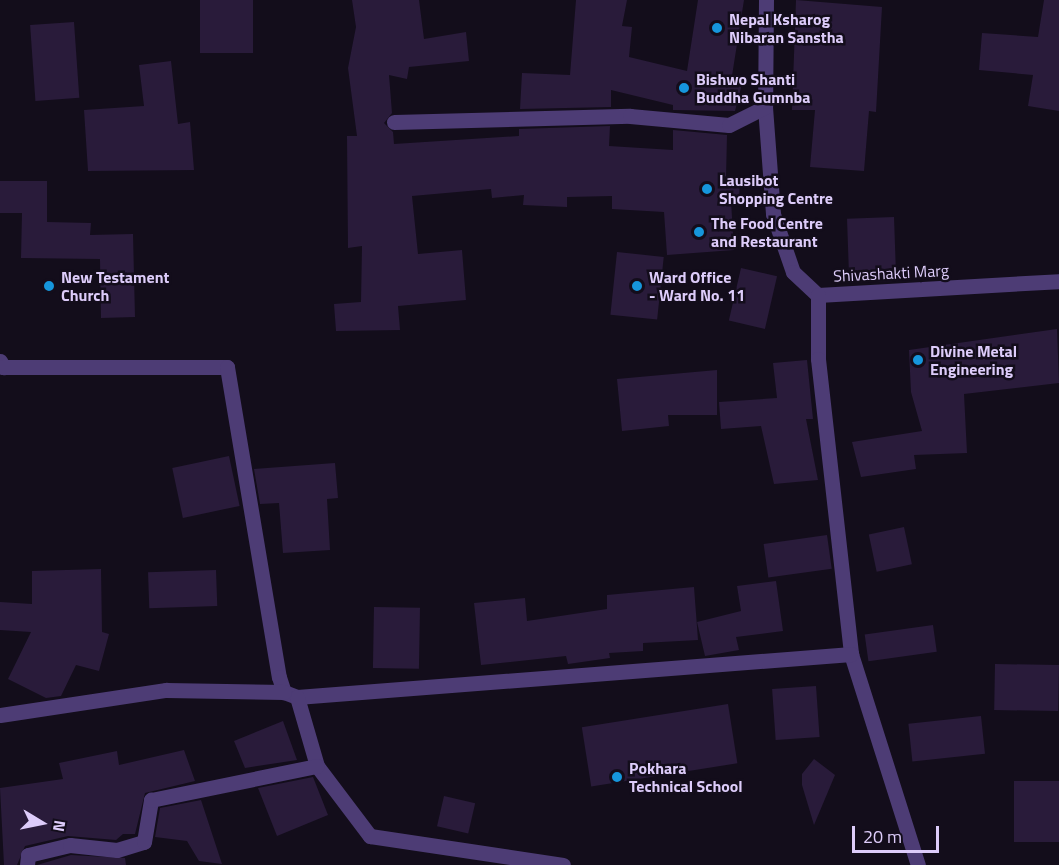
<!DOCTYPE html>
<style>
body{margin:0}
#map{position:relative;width:1059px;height:865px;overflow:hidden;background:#130d1b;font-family:"Titillium Web",sans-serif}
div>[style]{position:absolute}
.building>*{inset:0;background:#291b3a;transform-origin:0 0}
.street>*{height:15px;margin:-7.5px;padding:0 7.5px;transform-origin:7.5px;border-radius:7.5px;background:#4d3c75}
.dots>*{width:16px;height:16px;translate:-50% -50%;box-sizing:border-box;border:3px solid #130d1b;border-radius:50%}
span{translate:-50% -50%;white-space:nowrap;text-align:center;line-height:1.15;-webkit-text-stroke:5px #130d1b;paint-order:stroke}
.poi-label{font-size:16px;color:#ddccfa;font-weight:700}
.left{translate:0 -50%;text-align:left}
.street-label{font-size:16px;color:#ddccfa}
.north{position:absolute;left:12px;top:793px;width:60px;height:60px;-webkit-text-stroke:4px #130d1b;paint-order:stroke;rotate:100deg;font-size:16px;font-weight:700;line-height:24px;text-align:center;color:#ddccfa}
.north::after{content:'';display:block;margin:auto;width:21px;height:27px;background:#ddccfa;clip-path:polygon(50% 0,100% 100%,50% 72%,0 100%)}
.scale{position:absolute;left:852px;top:826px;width:87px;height:27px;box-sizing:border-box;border:3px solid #ddccfa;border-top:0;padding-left:8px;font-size:18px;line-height:21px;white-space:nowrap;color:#ddccfa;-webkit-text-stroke:4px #130d1b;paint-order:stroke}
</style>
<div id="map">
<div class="building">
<div style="left:200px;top:0;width:53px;height:53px"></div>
<div style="clip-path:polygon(352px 0,419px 0,424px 39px,466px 32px,469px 61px,409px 67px,407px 79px,389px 75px,392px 113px,384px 123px,393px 132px,394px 144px,519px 136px,519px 129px,610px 126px,609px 146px,673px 150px,673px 130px,727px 135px,726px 178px,740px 178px,739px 201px,731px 201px,734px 250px,667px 255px,664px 212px,612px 209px,612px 196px,567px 197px,567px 207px,523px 205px,524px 195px,492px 198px,491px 189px,412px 196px,418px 254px,462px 250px,466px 300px,398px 306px,400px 330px,336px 331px,334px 304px,361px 302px,362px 246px,348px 248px,347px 136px,357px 136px,348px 68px,356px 27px)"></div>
<div style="clip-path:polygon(576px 0,627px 0,622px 26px,632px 27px,629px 57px,687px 71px,698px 0,744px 0,731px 82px,742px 84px,735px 111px,673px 110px,673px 105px,611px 90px,611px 107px,520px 109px,522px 73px,570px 75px)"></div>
<div style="clip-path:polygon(796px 0,882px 7px,876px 112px,869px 111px,864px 171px,810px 167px,815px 110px,792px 110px)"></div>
<div style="clip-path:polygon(1044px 0,1059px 0,1059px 111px,1028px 106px,1033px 75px,979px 70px,982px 33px,1038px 37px)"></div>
<div style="left:74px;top:22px;width:76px;height:44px;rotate:86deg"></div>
<div style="clip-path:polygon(171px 61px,178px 124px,190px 122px,194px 170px,88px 171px,84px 110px,144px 106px,139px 65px)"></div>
<div style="clip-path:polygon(0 181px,47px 181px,47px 222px,91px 223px,90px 235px,133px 234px,135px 317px,101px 318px,100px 259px,21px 258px,22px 213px,0 213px)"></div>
<div style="left:894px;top:217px;width:64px;height:47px;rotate:88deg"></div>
<div style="left:617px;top:252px;width:47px;height:63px;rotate:6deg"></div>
<div style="left:741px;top:268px;width:37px;height:54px;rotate:13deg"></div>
<div style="clip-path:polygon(1057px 329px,1059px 383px,964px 394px,967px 453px,914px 455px,916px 469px,861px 477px,852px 442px,922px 431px,911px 392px,909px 350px)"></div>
<div style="clip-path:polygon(807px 360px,813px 419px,806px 419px,818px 480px,774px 484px,761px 426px,721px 429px,719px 402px,777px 398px,773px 363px)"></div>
<div style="clip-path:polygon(717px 370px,717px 415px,668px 415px,669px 426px,622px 431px,617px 379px)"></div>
<div style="left:229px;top:456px;width:51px;height:58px;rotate:78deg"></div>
<div style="clip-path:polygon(335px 463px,338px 498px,327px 499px,330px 550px,283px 553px,279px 503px,260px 504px,254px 469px)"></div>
<div style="left:904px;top:527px;width:38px;height:36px;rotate:78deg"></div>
<div style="left:827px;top:535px;width:34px;height:64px;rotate:82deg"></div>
<div style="clip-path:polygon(101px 569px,102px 632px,109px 634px,99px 671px,76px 665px,61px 696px,46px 698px,8px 679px,31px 632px,0 630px,0 602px,32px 604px,32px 571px)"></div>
<div style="left:216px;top:570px;width:36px;height:68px;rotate:88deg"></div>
<div style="clip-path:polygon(776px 581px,783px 631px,736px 637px,739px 650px,705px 656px,697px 622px,741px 611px,737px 586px)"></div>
<div style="clip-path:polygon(694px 587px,698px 640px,643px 643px,643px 651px,609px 653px,610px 658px,568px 664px,566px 656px,481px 665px,474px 603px,525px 598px,527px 621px,607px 609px,607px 595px)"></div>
<div style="left:374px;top:607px;width:46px;height:61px;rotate:1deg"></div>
<div style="left:933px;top:625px;width:27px;height:69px;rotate:82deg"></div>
<div style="left:995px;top:664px;width:64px;height:46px;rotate:1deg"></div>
<div style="left:816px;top:686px;width:51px;height:44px;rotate:86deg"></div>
<div style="left:728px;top:704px;width:60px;height:148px;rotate:81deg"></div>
<div style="left:981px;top:716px;width:38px;height:73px;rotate:84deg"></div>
<div style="clip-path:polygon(283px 721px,297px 760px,245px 768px,234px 741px)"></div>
<div style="clip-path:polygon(184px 750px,195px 781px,145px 793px,135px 834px,123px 834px,116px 840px,68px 836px,25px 846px,17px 865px,4px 865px,0 788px,63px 779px,59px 763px,117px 751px,119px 765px)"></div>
<div style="clip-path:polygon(814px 759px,835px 775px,814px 825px,802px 785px,802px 774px)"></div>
<div style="clip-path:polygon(313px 777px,328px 815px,277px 836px,258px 788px)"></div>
<div style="left:1059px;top:781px;width:61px;height:45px;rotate:90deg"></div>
<div style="left:444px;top:796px;width:32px;height:31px;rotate:13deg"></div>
<div style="clip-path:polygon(201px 800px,222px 864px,199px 861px,187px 841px,155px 837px,160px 808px)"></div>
<div style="clip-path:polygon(71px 855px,125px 858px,126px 865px,37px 865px)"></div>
</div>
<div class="street">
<div style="left:766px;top:0;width:107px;rotate:90.5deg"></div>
<div style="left:765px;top:107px;width:107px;rotate:85.7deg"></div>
<div style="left:773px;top:214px;width:61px;rotate:71deg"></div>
<div style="left:793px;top:272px;width:34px;rotate:43deg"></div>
<div style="left:818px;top:295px;width:241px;rotate:-3.3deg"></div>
<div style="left:394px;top:122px;width:236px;rotate:-1.5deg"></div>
<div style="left:630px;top:116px;width:99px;rotate:5.2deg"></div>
<div style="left:729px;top:125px;width:40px;rotate:-26.6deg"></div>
<div style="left:818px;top:295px;width:64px;rotate:90deg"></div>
<div style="left:818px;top:359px;width:297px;rotate:83.6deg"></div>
<div style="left:851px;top:654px;width:221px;rotate:72.4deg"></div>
<div style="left:0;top:361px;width:7px;rotate:63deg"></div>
<div style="left:3px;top:367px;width:224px"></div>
<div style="left:227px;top:367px;width:314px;rotate:80.5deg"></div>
<div style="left:279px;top:677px;width:16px;rotate:72deg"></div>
<div style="left:284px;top:692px;width:14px;rotate:21deg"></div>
<div style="left:297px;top:697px;width:556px;rotate:-4.44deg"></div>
<div style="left:297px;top:697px;width:72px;rotate:73.8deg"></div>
<div style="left:317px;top:766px;width:88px;rotate:52.9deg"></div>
<div style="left:370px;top:836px;width:195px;rotate:8.5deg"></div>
<div style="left:0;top:715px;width:168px;rotate:-8.6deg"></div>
<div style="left:166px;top:690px;width:118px;rotate:1deg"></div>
<div style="left:27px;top:865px;width:10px;rotate:-84deg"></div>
<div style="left:28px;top:855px;width:43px;rotate:-13.4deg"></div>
<div style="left:70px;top:845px;width:47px;rotate:6.1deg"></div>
<div style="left:117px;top:850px;width:28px;rotate:-17deg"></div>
<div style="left:144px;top:842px;width:43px;rotate:-80.5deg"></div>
<div style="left:151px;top:800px;width:169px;rotate:-11.6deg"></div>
</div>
<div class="dots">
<div style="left:717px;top:28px;background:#1696dc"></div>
<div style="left:684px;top:88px;background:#1696dc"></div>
<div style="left:707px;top:189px;background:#1696dc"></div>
<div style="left:699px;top:232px;background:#1696dc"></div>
<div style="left:49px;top:286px;background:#1696dc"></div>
<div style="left:637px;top:286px;background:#1696dc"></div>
<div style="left:918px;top:360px;background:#1696dc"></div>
<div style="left:617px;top:777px;background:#1696dc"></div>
</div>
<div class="poi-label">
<span class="left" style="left:729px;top:28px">Nepal Ksharog<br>Nibaran Sanstha</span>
<span class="left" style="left:696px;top:88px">Bishwo Shanti<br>Buddha Gumnba</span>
<span class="left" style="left:719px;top:189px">Lausibot<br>Shopping Centre</span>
<span class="left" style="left:711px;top:232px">The Food Centre<br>and Restaurant</span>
<span class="left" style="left:61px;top:286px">New Testament<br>Church</span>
<span class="left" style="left:649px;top:286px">Ward Office<br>- Ward No. 11</span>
<span class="left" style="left:930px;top:360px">Divine Metal<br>Engineering</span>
<span class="left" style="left:629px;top:777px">Pokhara<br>Technical School</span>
</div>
<div class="street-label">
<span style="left:891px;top:273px;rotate:-3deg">Shivashakti Marg</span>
</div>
<div class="north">N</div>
<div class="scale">20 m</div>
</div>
